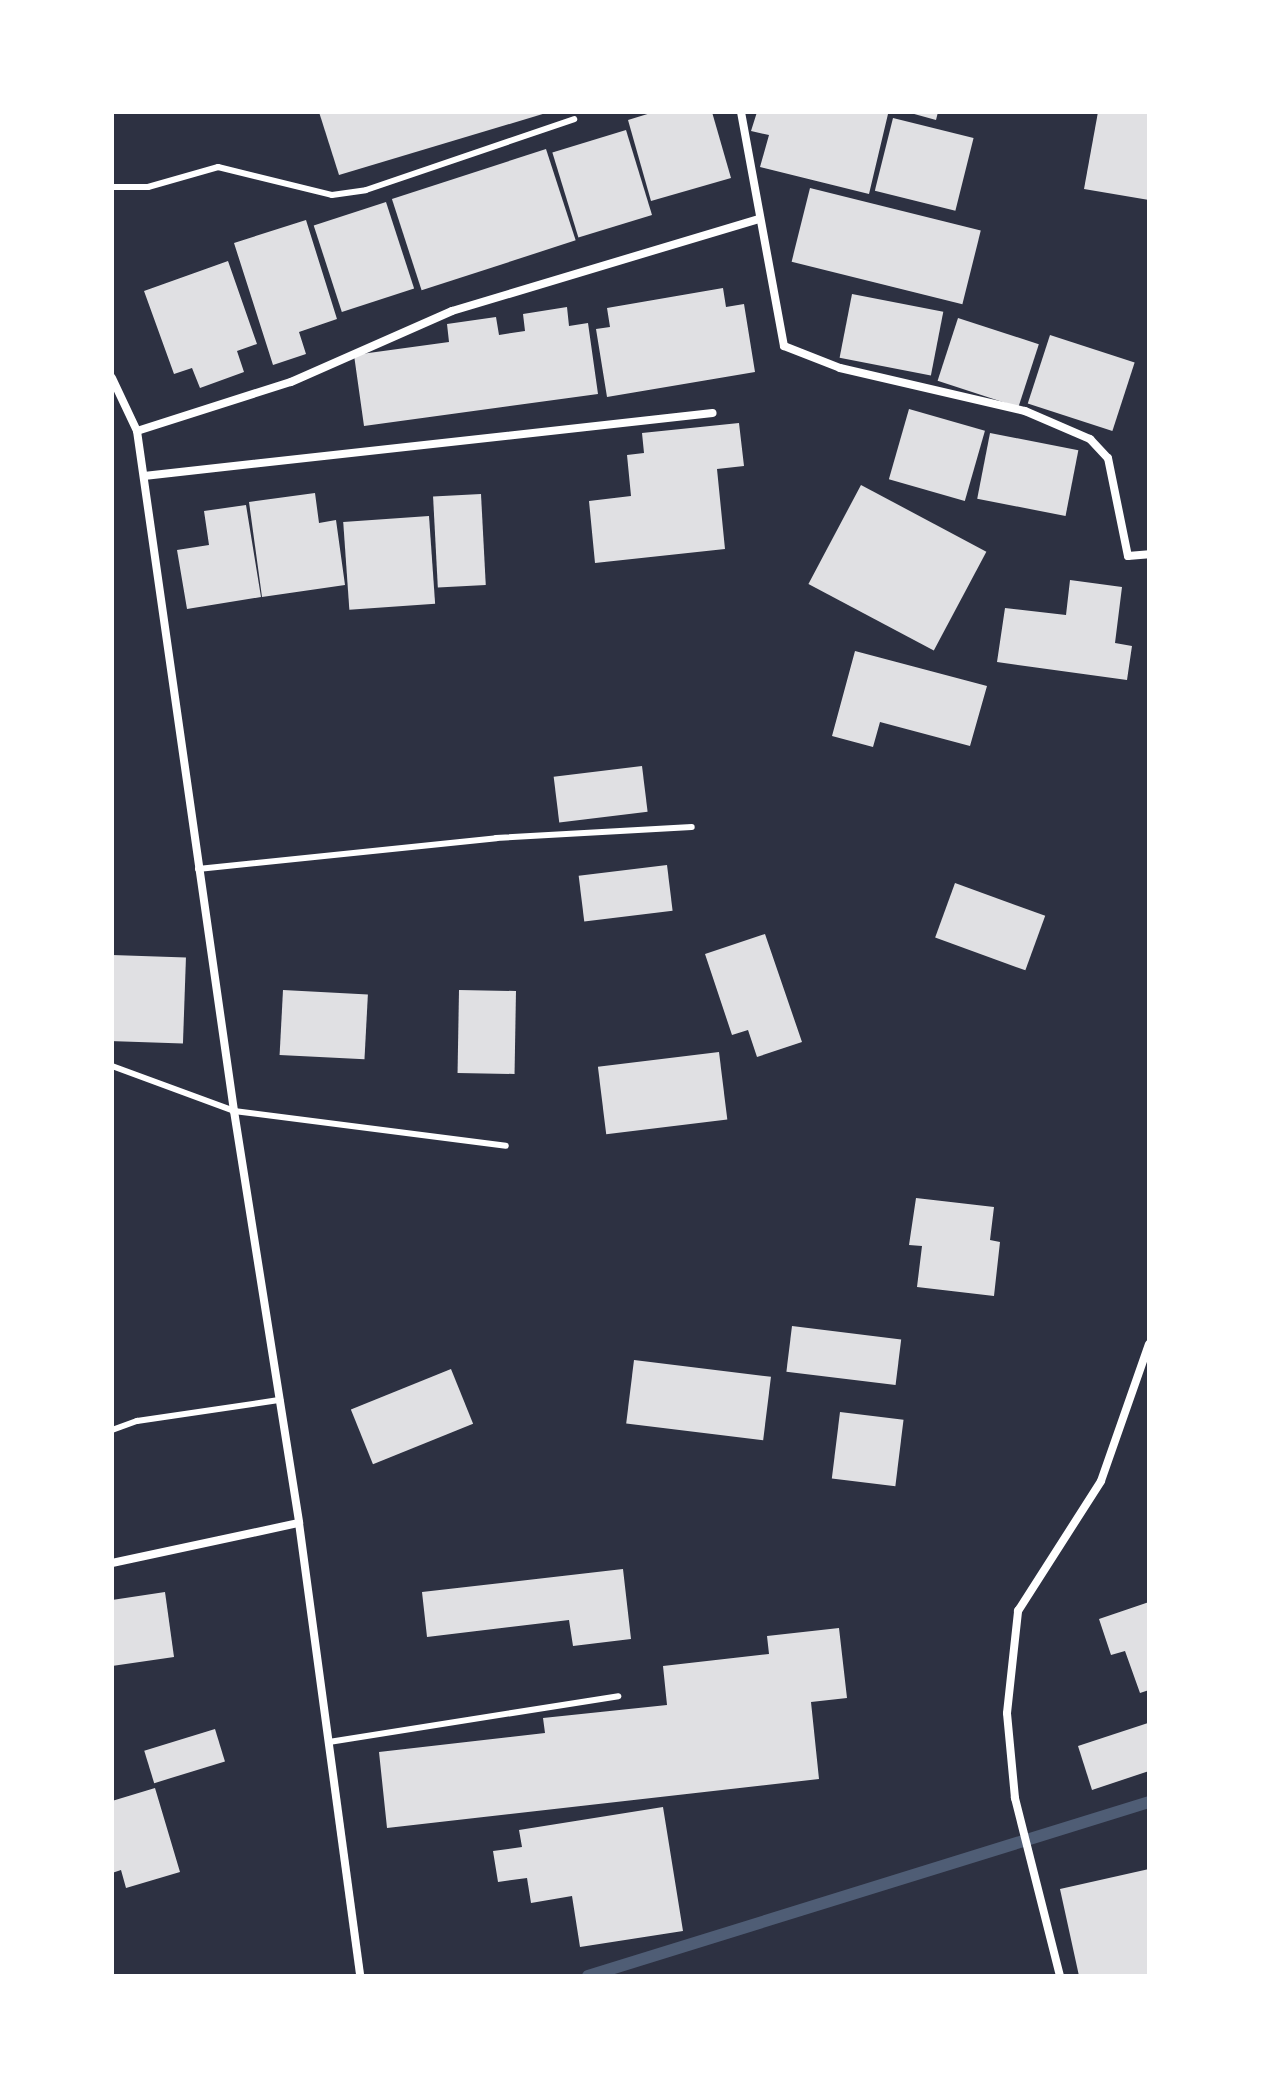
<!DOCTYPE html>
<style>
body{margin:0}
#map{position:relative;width:1261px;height:2088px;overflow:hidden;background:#2d3142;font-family:Karla,sans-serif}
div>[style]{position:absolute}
.stream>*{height:12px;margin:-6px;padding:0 6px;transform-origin:6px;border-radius:6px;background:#4f5d75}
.building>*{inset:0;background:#e0e0e3;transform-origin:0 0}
.service>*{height:6px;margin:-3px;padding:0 3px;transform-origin:3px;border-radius:3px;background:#fff}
.minor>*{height:8px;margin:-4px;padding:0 4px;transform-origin:4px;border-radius:4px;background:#fff}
span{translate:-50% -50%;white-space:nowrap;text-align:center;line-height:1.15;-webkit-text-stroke:8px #fff;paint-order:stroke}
.frame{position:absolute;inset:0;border:114px solid #fff;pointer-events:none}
</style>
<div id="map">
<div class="stream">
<div style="left:588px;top:1976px;width:587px;rotate:-17.23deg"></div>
</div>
<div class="building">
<div style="clip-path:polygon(319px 112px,545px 112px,546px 113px,339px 175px)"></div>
<div style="clip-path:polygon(654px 112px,712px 112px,731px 178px,651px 201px,628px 120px)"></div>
<div style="clip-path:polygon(757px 112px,888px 114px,869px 194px,760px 167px,769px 135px,751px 131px)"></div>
<div style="clip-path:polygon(907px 112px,938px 112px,936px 120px)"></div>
<div style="clip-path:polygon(1098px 112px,1149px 112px,1149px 200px,1084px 189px)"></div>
<div style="left:893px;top:118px;width:83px;height:75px;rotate:14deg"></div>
<div style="left:626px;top:130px;width:89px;height:77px;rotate:73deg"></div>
<div style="left:546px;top:149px;width:96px;height:162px;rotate:72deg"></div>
<div style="left:810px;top:188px;width:176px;height:76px;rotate:14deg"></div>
<div style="left:386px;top:202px;width:91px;height:76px;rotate:72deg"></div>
<div style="clip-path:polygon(306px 220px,337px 319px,299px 332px,306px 354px,273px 365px,234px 243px)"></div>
<div style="clip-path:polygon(228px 261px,257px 344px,237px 351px,244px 372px,200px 388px,192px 368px,174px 374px,144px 291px)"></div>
<div style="clip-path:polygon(723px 288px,726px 307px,744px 304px,755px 372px,607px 397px,596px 329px,610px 327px,607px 308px)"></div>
<div style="left:852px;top:294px;width:93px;height:65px;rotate:11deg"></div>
<div style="clip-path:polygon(567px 307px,569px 326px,588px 323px,598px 394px,364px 426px,354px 355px,449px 342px,447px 324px,496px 317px,499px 335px,525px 331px,523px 314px)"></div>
<div style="left:958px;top:318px;width:85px;height:66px;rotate:18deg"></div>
<div style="left:1050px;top:335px;width:89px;height:72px;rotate:18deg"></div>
<div style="left:909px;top:409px;width:79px;height:73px;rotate:16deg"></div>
<div style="clip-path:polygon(739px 423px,744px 466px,717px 469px,725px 549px,595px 563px,589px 501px,631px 496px,627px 455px,644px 453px,642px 433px)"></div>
<div style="left:990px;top:433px;width:90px;height:67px;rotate:11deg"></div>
<div style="left:861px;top:485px;width:142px;height:112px;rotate:28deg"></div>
<div style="clip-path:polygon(315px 493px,319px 523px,336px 520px,345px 585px,262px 597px,249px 502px)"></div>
<div style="left:481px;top:494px;width:91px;height:48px;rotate:87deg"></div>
<div style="clip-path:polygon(246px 505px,261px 597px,187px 609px,177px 550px,209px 545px,204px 511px)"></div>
<div style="left:429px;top:516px;width:88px;height:86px;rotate:86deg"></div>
<div style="clip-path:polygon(1070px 580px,1122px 587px,1115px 643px,1132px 646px,1127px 680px,997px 662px,1005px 608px,1066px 615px)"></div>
<div style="clip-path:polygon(855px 651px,987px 686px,970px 746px,880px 722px,873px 747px,832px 736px)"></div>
<div style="left:642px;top:766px;width:46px;height:89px;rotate:83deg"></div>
<div style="left:667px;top:865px;width:46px;height:89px;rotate:83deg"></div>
<div style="left:955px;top:883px;width:96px;height:58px;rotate:20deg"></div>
<div style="clip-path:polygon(765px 934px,802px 1042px,757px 1057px,748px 1030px,732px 1035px,705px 954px)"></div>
<div style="left:112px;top:955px;width:74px;height:86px;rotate:2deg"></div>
<div style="left:283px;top:990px;width:85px;height:65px;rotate:3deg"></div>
<div style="left:459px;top:990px;width:57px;height:83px;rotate:1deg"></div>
<div style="left:719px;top:1052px;width:68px;height:122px;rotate:83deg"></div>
<div style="clip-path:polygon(916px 1198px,994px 1207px,990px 1240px,1000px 1242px,994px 1296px,917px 1287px,922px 1246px,909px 1245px)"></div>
<div style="left:792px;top:1326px;width:110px;height:46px;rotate:7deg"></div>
<div style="left:634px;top:1360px;width:138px;height:64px;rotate:7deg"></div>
<div style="left:451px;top:1369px;width:59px;height:108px;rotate:68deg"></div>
<div style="left:840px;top:1412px;width:64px;height:67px;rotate:7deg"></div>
<div style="clip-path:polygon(623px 1569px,631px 1639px,573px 1646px,569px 1620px,427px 1637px,422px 1592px)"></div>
<div style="clip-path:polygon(165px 1592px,174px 1657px,112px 1666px,112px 1600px)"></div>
<div style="clip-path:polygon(1149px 1602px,1149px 1690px,1140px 1693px,1125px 1651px,1111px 1655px,1099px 1619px)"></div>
<div style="clip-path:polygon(839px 1628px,847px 1698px,811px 1702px,819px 1779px,387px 1828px,379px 1752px,545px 1733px,543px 1718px,667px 1705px,663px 1666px,769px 1654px,767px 1636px)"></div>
<div style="clip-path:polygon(1148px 1723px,1149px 1771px,1092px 1790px,1078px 1746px)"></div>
<div style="left:215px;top:1729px;width:34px;height:74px;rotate:73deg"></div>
<div style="clip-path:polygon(155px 1788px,180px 1872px,126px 1888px,121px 1870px,112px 1873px,112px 1801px)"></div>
<div style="clip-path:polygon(663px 1807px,683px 1931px,580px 1947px,572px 1896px,531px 1903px,527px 1878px,498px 1882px,493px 1851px,522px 1847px,519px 1830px)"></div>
<div style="clip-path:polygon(1149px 1869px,1149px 1976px,1079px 1976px,1060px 1889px)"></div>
</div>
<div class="service">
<div style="left:112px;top:187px;width:36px"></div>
<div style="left:148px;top:187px;width:73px;rotate:-15.9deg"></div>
<div style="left:218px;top:167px;width:117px;rotate:13.8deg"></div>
<div style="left:332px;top:195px;width:34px;rotate:-8deg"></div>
<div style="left:366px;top:190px;width:220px;rotate:-18.8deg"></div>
<div style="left:198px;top:869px;width:300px;rotate:-5.9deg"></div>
<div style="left:496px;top:838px;width:196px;rotate:-3.2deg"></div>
<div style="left:112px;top:1066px;width:130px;rotate:20.2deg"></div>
<div style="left:234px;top:1111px;width:274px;rotate:7.3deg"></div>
<div style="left:112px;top:1430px;width:27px;rotate:-20deg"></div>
<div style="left:137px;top:1421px;width:145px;rotate:-8.4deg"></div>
<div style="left:329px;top:1742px;width:293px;rotate:-9deg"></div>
</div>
<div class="minor">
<div style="left:741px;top:112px;width:238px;rotate:79.6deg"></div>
<div style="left:784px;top:346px;width:60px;rotate:21.4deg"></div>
<div style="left:840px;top:368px;width:190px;rotate:13.1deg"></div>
<div style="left:1025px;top:411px;width:71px;rotate:23.3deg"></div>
<div style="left:1090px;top:439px;width:26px;rotate:47deg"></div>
<div style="left:1108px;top:458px;width:100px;rotate:78.5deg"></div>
<div style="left:1128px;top:556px;width:21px;rotate:-5deg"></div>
<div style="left:112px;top:378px;width:59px;rotate:64.7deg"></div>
<div style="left:137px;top:431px;width:687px;rotate:81.88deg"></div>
<div style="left:234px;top:1111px;width:417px;rotate:81deg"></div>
<div style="left:299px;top:1523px;width:457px;rotate:82.3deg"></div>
<div style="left:137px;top:431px;width:162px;rotate:-17.7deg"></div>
<div style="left:291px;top:382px;width:176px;rotate:-23.8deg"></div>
<div style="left:452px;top:311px;width:320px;rotate:-16.7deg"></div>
<div style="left:144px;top:476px;width:572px;rotate:-6.32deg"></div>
<div style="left:112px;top:1563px;width:191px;rotate:-12.1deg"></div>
<div style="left:1060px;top:1976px;width:184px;rotate:-104.2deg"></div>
<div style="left:1015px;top:1798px;width:85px;rotate:-95.4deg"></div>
<div style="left:1007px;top:1713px;width:103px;rotate:-83.8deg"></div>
<div style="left:1018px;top:1611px;width:154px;rotate:-57.4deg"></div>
<div style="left:1101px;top:1481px;width:145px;rotate:-70.7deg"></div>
</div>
<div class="frame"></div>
</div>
